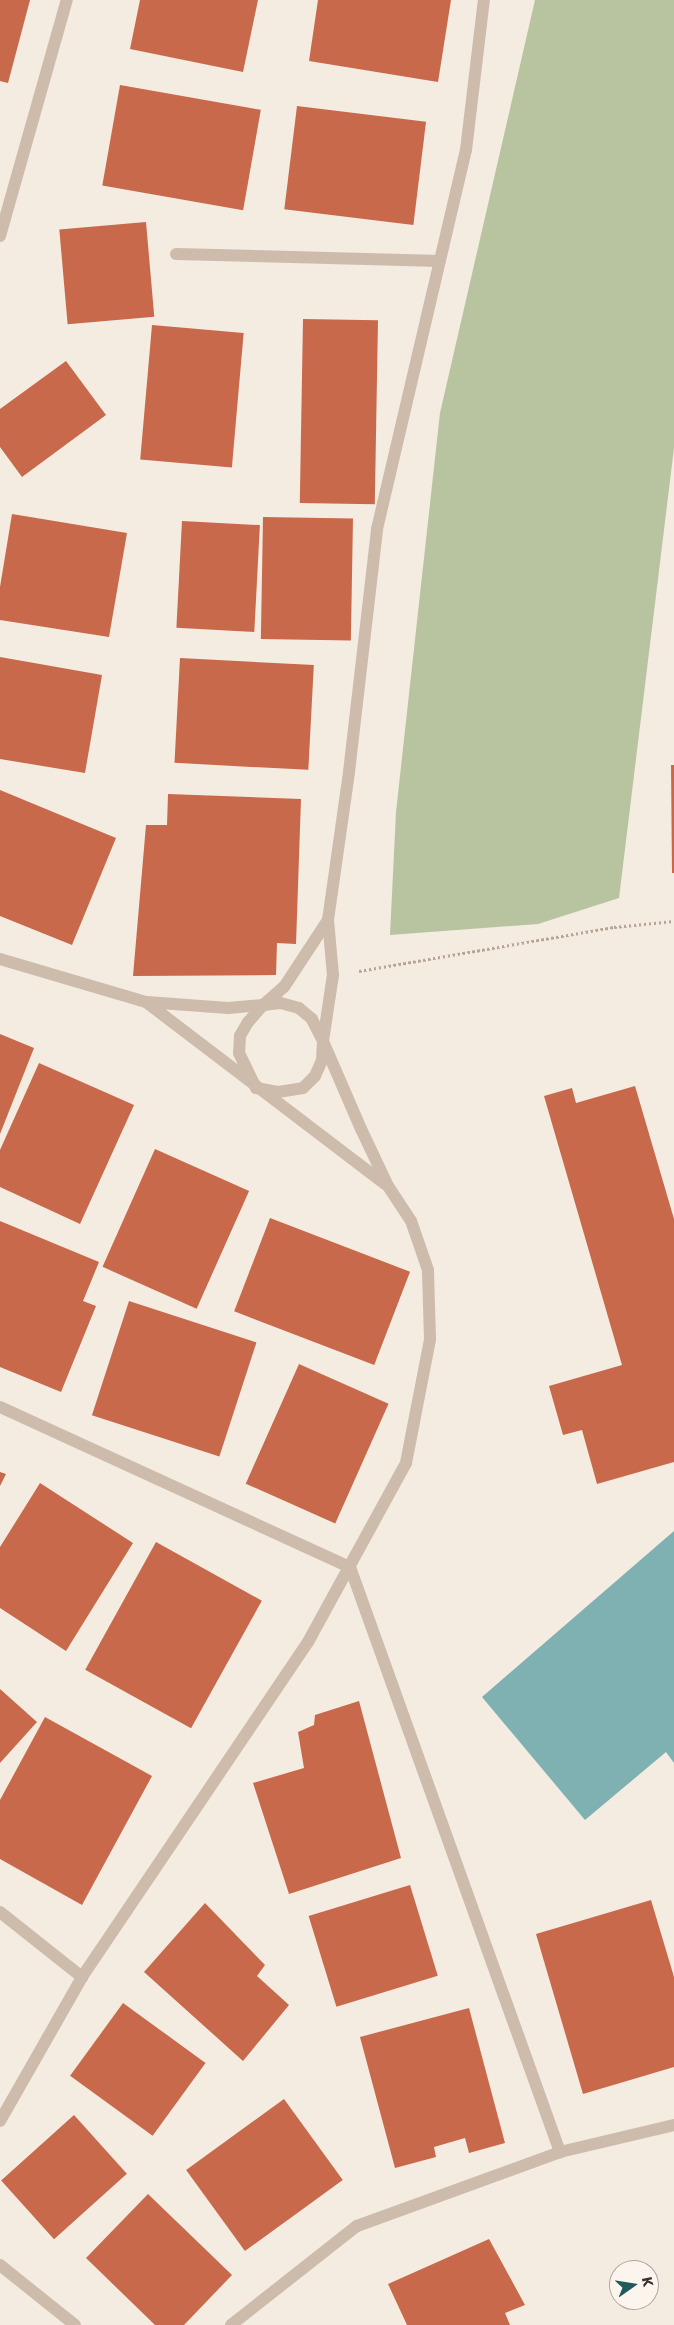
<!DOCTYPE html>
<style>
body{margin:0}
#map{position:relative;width:674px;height:2325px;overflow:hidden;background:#f4ebe1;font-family:Poppins,sans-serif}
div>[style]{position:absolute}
.green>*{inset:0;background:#b8c4a0}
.water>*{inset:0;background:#7fb0b2}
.building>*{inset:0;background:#c8694b;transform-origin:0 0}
.path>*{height:3px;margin-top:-1.5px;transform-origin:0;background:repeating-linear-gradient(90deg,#b9a596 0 2.5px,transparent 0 5px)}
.street>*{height:12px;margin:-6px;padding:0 6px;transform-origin:6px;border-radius:6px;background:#cdbbac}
span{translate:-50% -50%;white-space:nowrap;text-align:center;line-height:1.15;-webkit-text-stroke:4px #fbf5ee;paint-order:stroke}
.north{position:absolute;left:609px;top:2260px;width:50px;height:50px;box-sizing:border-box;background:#fbf5ee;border:1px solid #aea6a0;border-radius:50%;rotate:77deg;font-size:14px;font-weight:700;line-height:20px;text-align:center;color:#3b302b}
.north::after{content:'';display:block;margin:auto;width:18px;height:22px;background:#1f5a5e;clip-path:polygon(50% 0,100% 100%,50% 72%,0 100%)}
</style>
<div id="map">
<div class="green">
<div style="clip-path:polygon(535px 0,674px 0,674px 448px,619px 898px,538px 924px,390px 935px,396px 812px,440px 413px)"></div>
</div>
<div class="water">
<div style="clip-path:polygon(674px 1531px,674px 1763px,666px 1752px,585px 1820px,482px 1697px)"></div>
</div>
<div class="building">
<div style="clip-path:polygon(0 0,30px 0,8px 83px,0 81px)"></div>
<div style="clip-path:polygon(140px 0,258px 0,243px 72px,130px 49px)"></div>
<div style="clip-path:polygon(318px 0,451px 0,438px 82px,309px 61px)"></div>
<div style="left:120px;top:85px;width:143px;height:102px;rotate:10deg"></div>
<div style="left:297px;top:106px;width:130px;height:104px;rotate:7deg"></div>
<div style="left:146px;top:222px;width:95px;height:87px;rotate:85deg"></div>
<div style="left:303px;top:319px;width:75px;height:184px;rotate:1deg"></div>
<div style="left:152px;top:325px;width:92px;height:135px;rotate:5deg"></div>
<div style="clip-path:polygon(66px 361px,106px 415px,22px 477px,0 447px,0 409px)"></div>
<div style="clip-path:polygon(12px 514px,127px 533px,109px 637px,0 620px,0 587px)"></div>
<div style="left:263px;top:517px;width:90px;height:122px;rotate:1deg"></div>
<div style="left:182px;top:521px;width:78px;height:107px;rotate:3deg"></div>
<div style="clip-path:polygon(0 657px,102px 675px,85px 773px,0 759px)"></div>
<div style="left:180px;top:658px;width:134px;height:105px;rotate:3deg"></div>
<div style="clip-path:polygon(671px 765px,674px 765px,674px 873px,672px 873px)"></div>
<div style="clip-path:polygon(0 790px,116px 838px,72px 945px,0 916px)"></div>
<div style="clip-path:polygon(168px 794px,301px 799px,296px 944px,277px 943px,276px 975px,133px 976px,146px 825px,167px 825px)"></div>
<div style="clip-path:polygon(0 1034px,34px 1048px,0 1134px)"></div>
<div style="clip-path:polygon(39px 1063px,134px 1105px,80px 1224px,0 1187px,0 1150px)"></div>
<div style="clip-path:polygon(635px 1086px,674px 1219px,674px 1462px,597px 1484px,582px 1430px,563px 1435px,549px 1386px,622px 1365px,544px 1096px,572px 1088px,576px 1103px)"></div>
<div style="left:155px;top:1149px;width:103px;height:129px;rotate:24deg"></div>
<div style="left:270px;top:1218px;width:150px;height:100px;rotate:21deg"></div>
<div style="clip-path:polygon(0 1221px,99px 1262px,83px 1301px,96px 1306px,61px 1392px,0 1367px)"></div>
<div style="left:129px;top:1301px;width:134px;height:120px;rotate:18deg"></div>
<div style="left:299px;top:1364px;width:98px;height:131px;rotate:24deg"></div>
<div style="clip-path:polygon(0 1472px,6px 1474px,0 1486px)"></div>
<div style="clip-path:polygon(40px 1483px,133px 1543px,66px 1651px,0 1608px,0 1547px)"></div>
<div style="left:156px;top:1542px;width:121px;height:146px;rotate:29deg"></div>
<div style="clip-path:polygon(0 1689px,37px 1722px,0 1763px)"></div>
<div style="clip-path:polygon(359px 1701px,401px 1858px,289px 1894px,253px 1783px,304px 1768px,298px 1732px,314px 1725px,315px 1715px)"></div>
<div style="clip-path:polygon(45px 1717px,152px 1776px,82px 1905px,0 1859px,0 1800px)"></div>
<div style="left:410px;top:1885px;width:95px;height:106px;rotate:73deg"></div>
<div style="clip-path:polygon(651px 1900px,674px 1977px,674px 2067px,583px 2094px,536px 1934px)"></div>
<div style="clip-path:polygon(205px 1903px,265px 1965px,257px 1976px,289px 2005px,243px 2061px,144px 1972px)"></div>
<div style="left:123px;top:2003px;width:102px;height:90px;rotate:36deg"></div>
<div style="clip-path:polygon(469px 2008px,505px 2143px,469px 2153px,465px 2138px,434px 2147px,436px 2157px,395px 2168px,360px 2037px)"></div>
<div style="left:284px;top:2099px;width:100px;height:121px;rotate:54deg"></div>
<div style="left:74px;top:2115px;width:79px;height:98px;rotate:48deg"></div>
<div style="clip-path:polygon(148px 2194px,232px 2275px,184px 2325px,155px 2325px,86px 2258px)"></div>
<div style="clip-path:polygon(489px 2239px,525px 2305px,505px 2313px,510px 2325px,407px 2325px,388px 2284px)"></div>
</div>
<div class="path">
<div style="left:359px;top:971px;width:259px;rotate:-9.8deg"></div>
<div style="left:614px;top:927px;width:60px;rotate:-5.7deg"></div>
</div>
<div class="street">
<div style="left:0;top:236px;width:245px;rotate:-74.2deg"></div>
<div style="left:176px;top:254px;width:264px;rotate:1.5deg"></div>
<div style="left:0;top:959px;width:152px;rotate:16.4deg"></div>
<div style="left:146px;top:1002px;width:300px;rotate:37.3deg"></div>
<div style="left:147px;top:1002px;width:81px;rotate:4.2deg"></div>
<div style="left:228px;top:1008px;width:35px;rotate:-5deg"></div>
<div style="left:263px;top:1005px;width:28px;rotate:-41deg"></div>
<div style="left:284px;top:987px;width:80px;rotate:-56.7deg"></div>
<div style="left:0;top:1407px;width:385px;rotate:24.6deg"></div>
<div style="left:350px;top:1567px;width:622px;rotate:70.25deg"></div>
<div style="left:0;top:1912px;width:105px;rotate:38.4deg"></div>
<div style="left:0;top:2121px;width:166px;rotate:-60.3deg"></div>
<div style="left:82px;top:1977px;width:404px;rotate:-56deg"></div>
<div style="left:308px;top:1642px;width:204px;rotate:-61.3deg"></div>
<div style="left:406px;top:1463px;width:126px;rotate:-79deg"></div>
<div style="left:430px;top:1339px;width:69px;rotate:-91.7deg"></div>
<div style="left:428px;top:1270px;width:52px;rotate:-109.1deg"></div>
<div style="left:411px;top:1221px;width:42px;rotate:-123.3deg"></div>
<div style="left:388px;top:1186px;width:63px;rotate:-115.3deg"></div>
<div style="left:361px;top:1129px;width:96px;rotate:-113.4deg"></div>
<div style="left:323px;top:1041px;width:25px;rotate:-117deg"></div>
<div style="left:312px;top:1019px;width:17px;rotate:-140deg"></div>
<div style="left:299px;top:1008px;width:20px;rotate:-165deg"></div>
<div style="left:280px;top:1003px;width:17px;rotate:173deg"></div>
<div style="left:263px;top:1005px;width:23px;rotate:131deg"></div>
<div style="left:248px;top:1022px;width:16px;rotate:120deg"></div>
<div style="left:240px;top:1036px;width:17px;rotate:93deg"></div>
<div style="left:239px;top:1053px;width:39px;rotate:64deg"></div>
<div style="left:256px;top:1088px;width:22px;rotate:10deg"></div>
<div style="left:278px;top:1092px;width:25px;rotate:-9deg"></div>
<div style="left:303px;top:1088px;width:17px;rotate:-45deg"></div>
<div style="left:315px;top:1076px;width:17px;rotate:-66deg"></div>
<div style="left:322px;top:1060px;width:19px;rotate:-87deg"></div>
<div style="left:323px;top:1041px;width:67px;rotate:-81.4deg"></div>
<div style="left:333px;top:975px;width:55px;rotate:-95.2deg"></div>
<div style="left:328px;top:920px;width:149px;rotate:-81.9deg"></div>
<div style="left:349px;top:772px;width:245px;rotate:-83.4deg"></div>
<div style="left:377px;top:529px;width:389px;rotate:-76.8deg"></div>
<div style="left:466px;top:150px;width:151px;rotate:-83.2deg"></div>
<div style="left:0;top:2265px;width:96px;rotate:38.7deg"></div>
<div style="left:231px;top:2325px;width:160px;rotate:-38.2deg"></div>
<div style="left:357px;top:2226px;width:216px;rotate:-20deg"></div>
<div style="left:560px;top:2152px;width:117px;rotate:-13.3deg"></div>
</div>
<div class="north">K</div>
</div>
